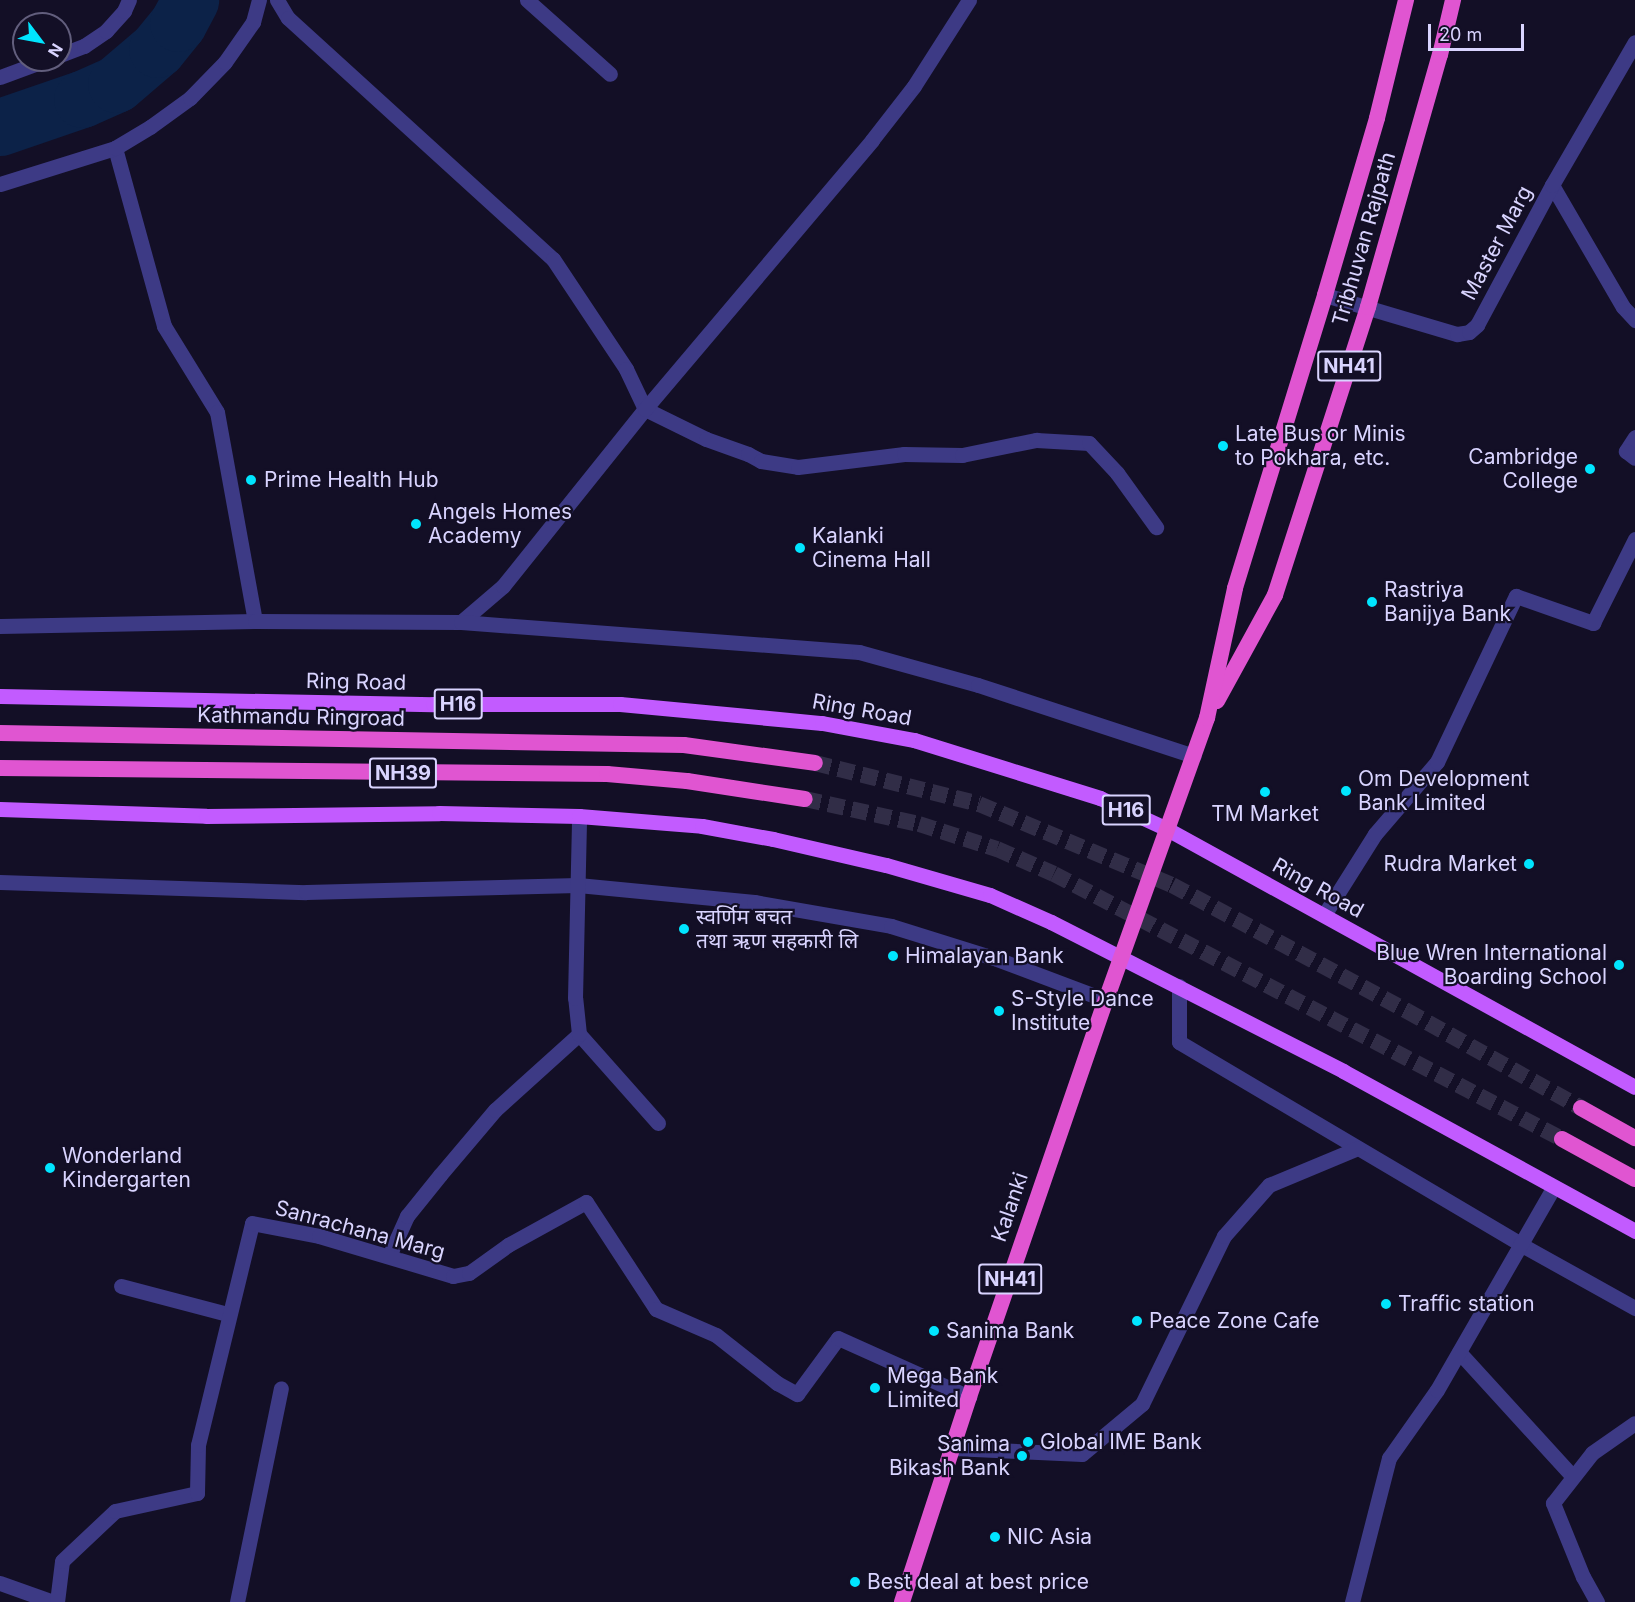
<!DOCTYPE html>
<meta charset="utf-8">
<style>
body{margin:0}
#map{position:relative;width:1635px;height:1602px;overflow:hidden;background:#130f26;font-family:Inter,"Noto Sans Devanagari",sans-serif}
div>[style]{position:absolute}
.river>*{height:57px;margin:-28.5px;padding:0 28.5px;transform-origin:28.5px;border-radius:28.5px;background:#0c2248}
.trunk-tunnel>*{height:16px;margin-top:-8px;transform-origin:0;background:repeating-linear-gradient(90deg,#312d47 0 16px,transparent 0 24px)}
.service>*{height:15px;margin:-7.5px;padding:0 7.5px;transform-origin:7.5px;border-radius:7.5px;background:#3d3a85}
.minor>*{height:15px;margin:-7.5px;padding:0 7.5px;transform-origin:7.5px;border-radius:7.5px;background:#3d3a85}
.primary>*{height:15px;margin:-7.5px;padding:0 7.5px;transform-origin:7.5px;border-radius:7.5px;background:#c25bff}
.trunk>*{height:16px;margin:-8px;padding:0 8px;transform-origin:8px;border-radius:8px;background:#e055d1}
.dots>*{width:16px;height:16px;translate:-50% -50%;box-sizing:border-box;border:3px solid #130f26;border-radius:50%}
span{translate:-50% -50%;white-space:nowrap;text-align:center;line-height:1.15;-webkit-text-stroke:4.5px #130f26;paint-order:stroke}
.shield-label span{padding:2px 4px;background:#130f26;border:2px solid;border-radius:4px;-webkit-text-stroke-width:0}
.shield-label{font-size:20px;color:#d9d4ff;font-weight:700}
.street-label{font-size:21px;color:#d9d4ff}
.poi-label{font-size:21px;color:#d9d4ff}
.left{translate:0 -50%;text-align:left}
.right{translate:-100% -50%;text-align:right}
.north{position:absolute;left:12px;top:12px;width:60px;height:60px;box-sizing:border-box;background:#130f26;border:2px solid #625e7d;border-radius:50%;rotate:122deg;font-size:16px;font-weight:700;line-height:24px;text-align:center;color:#d9d4ff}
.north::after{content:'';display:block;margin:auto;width:21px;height:27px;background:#00e5ff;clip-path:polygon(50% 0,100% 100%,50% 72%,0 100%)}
.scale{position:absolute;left:1428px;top:24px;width:96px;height:27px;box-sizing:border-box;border:3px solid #d9d4ff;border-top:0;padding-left:8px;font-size:18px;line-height:21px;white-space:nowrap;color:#d9d4ff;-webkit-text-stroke:4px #130f26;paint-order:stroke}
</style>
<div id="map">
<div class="river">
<div style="left:0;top:127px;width:87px;rotate:-18.9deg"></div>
<div style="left:82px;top:99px;width:37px;rotate:-24deg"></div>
<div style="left:116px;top:84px;width:54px;rotate:-40.5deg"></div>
<div style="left:157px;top:49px;width:33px;rotate:-51deg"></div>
<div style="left:178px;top:23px;width:26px;rotate:-62deg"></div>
</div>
<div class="trunk-tunnel">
<div style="left:815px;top:763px;width:169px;rotate:14deg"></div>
<div style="left:979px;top:804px;width:209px;rotate:22.8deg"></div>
<div style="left:1172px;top:885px;width:267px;rotate:28.2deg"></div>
<div style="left:1407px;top:1011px;width:199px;rotate:29.1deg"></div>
<div style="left:805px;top:799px;width:117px;rotate:12.4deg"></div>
<div style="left:919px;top:824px;width:82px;rotate:17.8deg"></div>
<div style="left:997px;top:849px;width:62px;rotate:23.7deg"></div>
<div style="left:1054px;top:874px;width:573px;rotate:27.55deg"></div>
</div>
<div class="service">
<div style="left:645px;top:409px;width:68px;rotate:26.2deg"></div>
<div style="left:706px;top:439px;width:45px;rotate:19.7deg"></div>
<div style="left:748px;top:454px;width:15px;rotate:28deg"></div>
<div style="left:761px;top:461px;width:37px;rotate:9deg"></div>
<div style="left:798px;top:467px;width:107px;rotate:-7deg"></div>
<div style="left:904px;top:454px;width:58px;rotate:1deg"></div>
<div style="left:962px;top:455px;width:76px;rotate:-11.5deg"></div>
<div style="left:1036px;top:440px;width:53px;rotate:3.2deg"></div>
<div style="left:1089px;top:443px;width:41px;rotate:47deg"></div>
<div style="left:1117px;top:473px;width:67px;rotate:54.2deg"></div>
</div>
<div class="minor">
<div style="left:277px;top:0;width:21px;rotate:59deg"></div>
<div style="left:288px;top:18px;width:358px;rotate:42.3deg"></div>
<div style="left:553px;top:259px;width:132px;rotate:56.4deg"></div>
<div style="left:626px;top:369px;width:44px;rotate:64.6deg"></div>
<div style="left:527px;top:0;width:111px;rotate:41.7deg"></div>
<div style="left:60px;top:55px;width:26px;rotate:-21deg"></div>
<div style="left:84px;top:46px;width:27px;rotate:-34deg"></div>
<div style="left:106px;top:31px;width:27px;rotate:-48deg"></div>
<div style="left:124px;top:11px;width:12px;rotate:-66deg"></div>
<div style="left:0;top:77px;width:49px;rotate:-20.3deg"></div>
<div style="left:115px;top:148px;width:185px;rotate:74.6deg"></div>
<div style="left:164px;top:326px;width:101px;rotate:58.4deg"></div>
<div style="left:217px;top:412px;width:212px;rotate:79.7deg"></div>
<div style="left:0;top:184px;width:121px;rotate:-17.4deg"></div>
<div style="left:115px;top:148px;width:41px;rotate:-31deg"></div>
<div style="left:150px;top:127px;width:49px;rotate:-35.9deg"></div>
<div style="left:190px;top:98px;width:50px;rotate:-45.8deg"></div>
<div style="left:225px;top:62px;width:49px;rotate:-55deg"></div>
<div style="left:253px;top:22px;width:23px;rotate:-75deg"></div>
<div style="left:1552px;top:185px;width:141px;rotate:59.8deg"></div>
<div style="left:1623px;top:307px;width:18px;rotate:47deg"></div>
<div style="left:1325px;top:295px;width:138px;rotate:16.5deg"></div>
<div style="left:1457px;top:334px;width:12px;rotate:-9deg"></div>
<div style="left:1469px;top:332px;width:11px;rotate:-41deg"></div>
<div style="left:1477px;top:325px;width:159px;rotate:-61.8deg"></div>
<div style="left:1552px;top:185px;width:165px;rotate:-59.9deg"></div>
<div style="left:1635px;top:437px;width:17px;rotate:123deg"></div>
<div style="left:1626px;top:451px;width:11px;rotate:38deg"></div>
<div style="left:461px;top:622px;width:55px;rotate:-40.6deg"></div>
<div style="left:503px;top:586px;width:227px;rotate:-51.3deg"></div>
<div style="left:645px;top:409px;width:352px;rotate:-49.8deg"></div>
<div style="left:872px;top:140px;width:68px;rotate:-52.1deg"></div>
<div style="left:914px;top:86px;width:102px;rotate:-57.4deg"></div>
<div style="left:0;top:626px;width:255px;rotate:-1.1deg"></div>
<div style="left:255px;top:621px;width:206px;rotate:0.3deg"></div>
<div style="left:461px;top:622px;width:399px;rotate:4.3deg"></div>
<div style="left:859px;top:652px;width:123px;rotate:15.5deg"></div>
<div style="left:978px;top:685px;width:227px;rotate:18.2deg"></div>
<div style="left:0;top:882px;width:306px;rotate:1.9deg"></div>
<div style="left:306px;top:892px;width:272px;rotate:-1.5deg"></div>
<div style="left:578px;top:885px;width:177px;rotate:5.5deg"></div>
<div style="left:754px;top:902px;width:139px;rotate:9.9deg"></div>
<div style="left:891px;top:926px;width:108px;rotate:17.3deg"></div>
<div style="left:994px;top:958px;width:120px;rotate:20.6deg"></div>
<div style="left:1324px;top:915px;width:96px;rotate:-57.8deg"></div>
<div style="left:1375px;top:834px;width:95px;rotate:-49.3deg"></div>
<div style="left:1437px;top:762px;width:184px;rotate:-64.6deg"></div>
<div style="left:1516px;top:596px;width:82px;rotate:19.3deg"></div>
<div style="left:1593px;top:623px;width:94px;rotate:-63.4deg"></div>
<div style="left:1179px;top:986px;width:56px;rotate:90deg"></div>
<div style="left:1179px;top:1042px;width:396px;rotate:30.6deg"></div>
<div style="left:1520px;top:1244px;width:132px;rotate:29.1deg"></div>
<div style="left:579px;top:1034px;width:119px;rotate:48.4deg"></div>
<div style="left:389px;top:1256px;width:44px;rotate:-65.8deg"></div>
<div style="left:407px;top:1216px;width:53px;rotate:-51.2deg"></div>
<div style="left:440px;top:1175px;width:85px;rotate:-49.8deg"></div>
<div style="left:495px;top:1110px;width:113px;rotate:-42.1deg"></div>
<div style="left:579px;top:1034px;width:36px;rotate:-96deg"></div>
<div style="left:575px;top:998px;width:182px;rotate:-88.7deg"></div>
<div style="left:121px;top:1286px;width:111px;rotate:14.7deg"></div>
<div style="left:1459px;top:1352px;width:169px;rotate:47.6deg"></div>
<div style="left:952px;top:1448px;width:130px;rotate:2.6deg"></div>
<div style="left:1082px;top:1454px;width:78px;rotate:-39.8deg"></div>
<div style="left:1142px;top:1404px;width:187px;rotate:-64deg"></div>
<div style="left:1224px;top:1236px;width:68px;rotate:-48.6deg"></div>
<div style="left:1269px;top:1185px;width:96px;rotate:-22.6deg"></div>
<div style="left:0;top:1583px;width:56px;rotate:19.7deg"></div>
<div style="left:57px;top:1602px;width:41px;rotate:-83deg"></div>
<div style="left:62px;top:1561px;width:73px;rotate:-43.3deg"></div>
<div style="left:115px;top:1511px;width:84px;rotate:-12.4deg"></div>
<div style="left:197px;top:1493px;width:48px;rotate:-88.8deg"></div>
<div style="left:198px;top:1445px;width:228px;rotate:-76.3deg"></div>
<div style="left:252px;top:1223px;width:68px;rotate:11deg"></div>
<div style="left:319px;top:1236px;width:140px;rotate:16.6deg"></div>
<div style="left:453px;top:1276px;width:16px;rotate:-11deg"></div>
<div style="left:469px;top:1273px;width:48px;rotate:-35.7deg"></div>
<div style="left:508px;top:1245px;width:89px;rotate:-28.9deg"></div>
<div style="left:586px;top:1202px;width:128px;rotate:56.8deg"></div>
<div style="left:656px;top:1309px;width:65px;rotate:23.4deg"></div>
<div style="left:716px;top:1335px;width:78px;rotate:38.2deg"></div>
<div style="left:777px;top:1383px;width:23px;rotate:29deg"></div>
<div style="left:797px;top:1394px;width:69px;rotate:-53.8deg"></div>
<div style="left:838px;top:1338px;width:144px;rotate:24.2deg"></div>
<div style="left:237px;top:1602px;width:218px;rotate:-78.4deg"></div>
<div style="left:1352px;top:1602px;width:149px;rotate:-75.6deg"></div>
<div style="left:1389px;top:1458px;width:83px;rotate:-54.8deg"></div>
<div style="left:1437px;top:1390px;width:233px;rotate:-60.1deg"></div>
<div style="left:1597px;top:1602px;width:29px;rotate:-119deg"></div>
<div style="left:1583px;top:1577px;width:80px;rotate:-112.1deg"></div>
<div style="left:1553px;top:1503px;width:63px;rotate:-52deg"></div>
<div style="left:1592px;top:1453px;width:52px;rotate:-34.9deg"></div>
</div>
<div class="primary">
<div style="left:0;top:696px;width:433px;rotate:1.1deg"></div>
<div style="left:433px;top:704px;width:187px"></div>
<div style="left:620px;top:704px;width:203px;rotate:5.4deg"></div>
<div style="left:822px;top:723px;width:94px;rotate:10.5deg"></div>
<div style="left:914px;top:740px;width:195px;rotate:17.3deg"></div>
<div style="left:1100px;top:798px;width:74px;rotate:24.8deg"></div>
<div style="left:1167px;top:829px;width:534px;rotate:28.87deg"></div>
<div style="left:0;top:809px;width:206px;rotate:1.9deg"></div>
<div style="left:206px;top:816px;width:233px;rotate:-0.7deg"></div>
<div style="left:439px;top:813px;width:140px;rotate:1.2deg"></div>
<div style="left:579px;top:816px;width:123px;rotate:4.6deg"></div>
<div style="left:702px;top:826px;width:72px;rotate:10.4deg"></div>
<div style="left:773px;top:839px;width:116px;rotate:13deg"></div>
<div style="left:886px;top:865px;width:108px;rotate:16.1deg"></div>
<div style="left:990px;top:895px;width:67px;rotate:23.9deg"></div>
<div style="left:1051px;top:922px;width:328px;rotate:27deg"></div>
<div style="left:1343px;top:1071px;width:333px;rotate:28.7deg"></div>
</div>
<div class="trunk">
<div style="left:1217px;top:701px;width:121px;rotate:-61.3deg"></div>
<div style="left:1275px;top:595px;width:303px;rotate:-72.1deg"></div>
<div style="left:1368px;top:307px;width:262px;rotate:-74.1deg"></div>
<div style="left:1440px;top:55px;width:57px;rotate:-76.7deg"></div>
<div style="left:0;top:733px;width:684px;rotate:1.01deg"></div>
<div style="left:684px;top:745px;width:132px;rotate:7.8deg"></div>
<div style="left:0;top:768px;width:607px;rotate:0.57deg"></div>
<div style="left:607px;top:774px;width:80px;rotate:5deg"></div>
<div style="left:687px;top:781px;width:119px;rotate:8.7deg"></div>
<div style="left:1581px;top:1108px;width:62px;rotate:29.1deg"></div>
<div style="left:1562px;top:1139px;width:83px;rotate:28.7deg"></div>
<div style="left:902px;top:1602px;width:216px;rotate:-71.9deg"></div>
<div style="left:969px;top:1397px;width:420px;rotate:-71deg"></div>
<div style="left:1106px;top:1000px;width:300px;rotate:-70.3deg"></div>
<div style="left:1207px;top:718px;width:133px;rotate:-77.8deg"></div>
<div style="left:1235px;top:588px;width:307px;rotate:-72.9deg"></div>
<div style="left:1325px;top:295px;width:184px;rotate:-73.6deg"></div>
<div style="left:1377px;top:118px;width:122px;rotate:-76.2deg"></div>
</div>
<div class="dots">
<div style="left:1223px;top:446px;background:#00e5ff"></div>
<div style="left:1590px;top:469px;background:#00e5ff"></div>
<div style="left:251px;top:480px;background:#00e5ff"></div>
<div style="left:416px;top:524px;background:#00e5ff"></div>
<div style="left:800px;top:548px;background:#00e5ff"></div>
<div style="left:1372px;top:602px;background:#00e5ff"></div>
<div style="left:1346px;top:791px;background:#00e5ff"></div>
<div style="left:1265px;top:792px;background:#00e5ff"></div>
<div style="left:1529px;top:864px;background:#00e5ff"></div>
<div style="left:684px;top:929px;background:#00e5ff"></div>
<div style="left:893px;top:956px;background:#00e5ff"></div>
<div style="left:1619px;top:965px;background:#00e5ff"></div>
<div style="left:999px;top:1011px;background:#00e5ff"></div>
<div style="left:50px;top:1168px;background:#00e5ff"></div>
<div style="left:1386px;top:1304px;background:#00e5ff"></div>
<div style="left:1137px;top:1321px;background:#00e5ff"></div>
<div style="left:934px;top:1331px;background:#00e5ff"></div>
<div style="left:875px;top:1388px;background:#00e5ff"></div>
<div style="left:1028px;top:1442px;background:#00e5ff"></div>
<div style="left:1022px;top:1456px;background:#00e5ff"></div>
<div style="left:995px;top:1537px;background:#00e5ff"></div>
<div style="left:855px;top:1582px;background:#00e5ff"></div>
</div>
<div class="shield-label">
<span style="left:1349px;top:366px">NH41</span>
<span style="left:458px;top:704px">H16</span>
<span style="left:403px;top:773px">NH39</span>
<span style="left:1126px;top:810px">H16</span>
<span style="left:1010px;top:1279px">NH41</span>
</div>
<div class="street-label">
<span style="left:1364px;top:239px;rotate:-74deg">Tribhuvan Rajpath</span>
<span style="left:1497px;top:243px;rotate:-62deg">Master Marg</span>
<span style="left:356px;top:682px;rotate:1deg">Ring Road</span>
<span style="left:862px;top:710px;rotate:10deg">Ring Road</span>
<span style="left:301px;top:717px;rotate:1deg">Kathmandu Ringroad</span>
<span style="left:1318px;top:888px;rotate:29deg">Ring Road</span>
<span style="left:1010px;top:1207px;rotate:-71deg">Kalanki</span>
<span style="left:360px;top:1230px;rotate:15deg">Sanrachana Marg</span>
</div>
<div class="poi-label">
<span class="left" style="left:1235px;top:446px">Late Bus or Minis<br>to Pokhara, etc.</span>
<span class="right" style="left:1578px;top:469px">Cambridge<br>College</span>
<span class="left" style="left:264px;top:480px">Prime Health Hub</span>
<span class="left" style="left:428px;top:524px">Angels Homes<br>Academy</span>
<span class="left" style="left:812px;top:548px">Kalanki<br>Cinema Hall</span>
<span class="left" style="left:1384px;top:602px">Rastriya<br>Banijya Bank</span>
<span class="left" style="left:1358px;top:791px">Om Development<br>Bank Limited</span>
<span style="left:1265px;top:814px">TM Market</span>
<span class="right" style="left:1517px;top:864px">Rudra Market</span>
<span class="left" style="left:696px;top:929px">स्वर्णिम बचत<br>तथा ऋण सहकारी लि</span>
<span class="right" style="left:1607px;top:965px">Blue Wren International<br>Boarding School</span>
<span class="left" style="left:905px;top:956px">Himalayan Bank</span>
<span class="left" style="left:1011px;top:1011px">S-Style Dance<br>Institute</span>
<span class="left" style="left:62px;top:1168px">Wonderland<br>Kindergarten</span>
<span class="left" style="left:1398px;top:1304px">Traffic station</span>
<span class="left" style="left:1149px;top:1321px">Peace Zone Cafe</span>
<span class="left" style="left:946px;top:1331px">Sanima Bank</span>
<span class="left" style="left:887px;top:1388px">Mega Bank<br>Limited</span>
<span class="left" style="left:1040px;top:1442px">Global IME Bank</span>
<span class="right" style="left:1010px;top:1456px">Sanima<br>Bikash Bank</span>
<span class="left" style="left:1007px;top:1537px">NIC Asia</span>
<span class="left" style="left:867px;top:1582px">Best deal at best price</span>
</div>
<div class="north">N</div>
<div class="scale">20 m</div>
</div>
